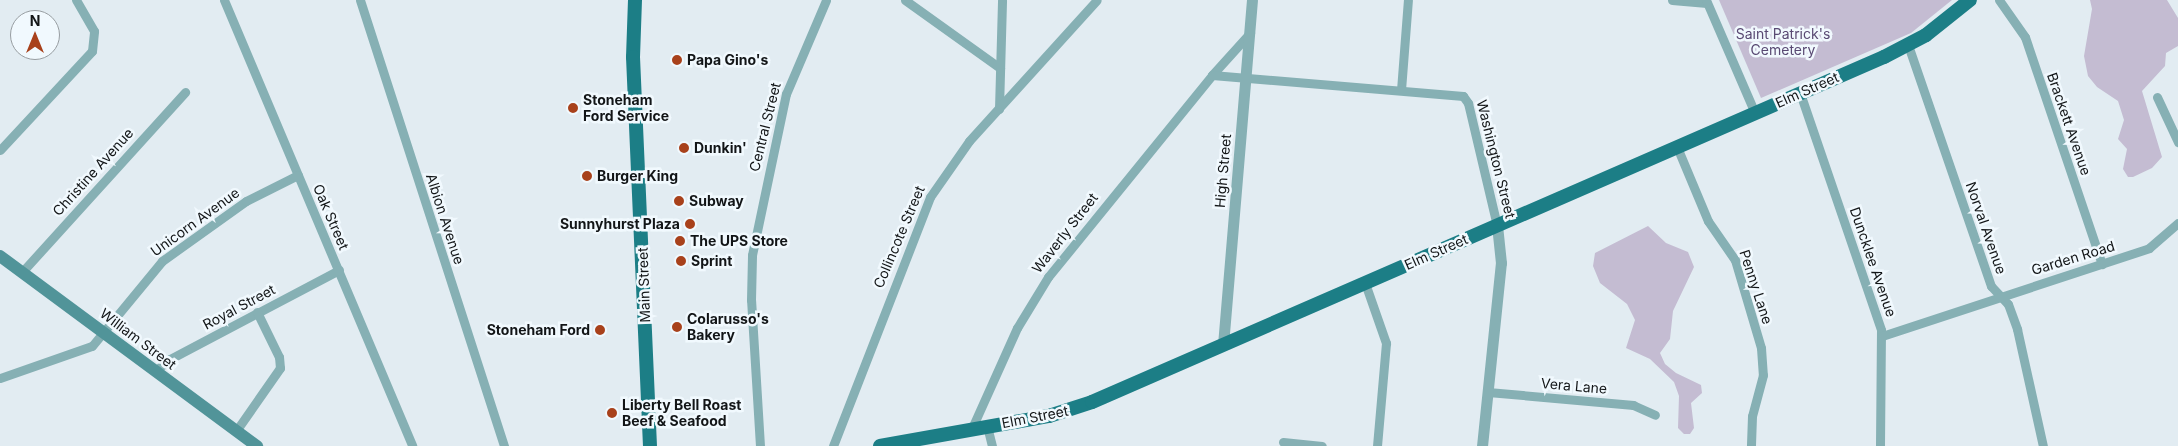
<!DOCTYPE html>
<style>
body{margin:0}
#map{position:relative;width:2178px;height:446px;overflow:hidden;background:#e2ecf2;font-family:Inter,sans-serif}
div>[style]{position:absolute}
.green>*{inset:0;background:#c4bcd2}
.minor>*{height:9px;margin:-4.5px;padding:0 4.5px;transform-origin:4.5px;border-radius:4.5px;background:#86b0b4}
.tertiary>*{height:11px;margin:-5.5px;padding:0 5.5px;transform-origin:5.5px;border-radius:5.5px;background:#86b0b4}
.secondary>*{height:12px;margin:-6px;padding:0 6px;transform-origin:6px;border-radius:6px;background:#519499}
.primary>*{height:14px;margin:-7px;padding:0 7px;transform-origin:7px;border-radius:7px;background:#1c7e86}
.dots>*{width:14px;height:14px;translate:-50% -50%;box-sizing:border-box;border:2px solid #f1f9fe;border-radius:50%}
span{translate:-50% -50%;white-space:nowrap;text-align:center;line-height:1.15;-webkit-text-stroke:5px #f1f9fe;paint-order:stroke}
.park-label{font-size:14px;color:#594973}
.poi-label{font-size:14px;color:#121517;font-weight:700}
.left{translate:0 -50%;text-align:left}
.right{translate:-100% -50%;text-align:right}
.street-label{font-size:14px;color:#121517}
.north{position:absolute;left:10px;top:10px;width:50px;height:50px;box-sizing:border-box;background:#f1f9fe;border:1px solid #989ea2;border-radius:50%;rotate:0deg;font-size:14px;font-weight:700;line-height:20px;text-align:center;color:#121517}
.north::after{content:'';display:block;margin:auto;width:18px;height:22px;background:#a8411b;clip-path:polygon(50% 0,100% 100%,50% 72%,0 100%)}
</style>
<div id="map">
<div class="green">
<div style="clip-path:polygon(1719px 0,1952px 0,1911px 33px,1761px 98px)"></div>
<div style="clip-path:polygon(2090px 0,2167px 0,2178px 18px,2178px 46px,2166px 53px,2165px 66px,2142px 91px,2162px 157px,2152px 168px,2133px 177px,2128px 177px,2123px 169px,2127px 149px,2118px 139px,2124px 120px,2118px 101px,2097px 87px,2088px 76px,2084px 56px,2092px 9px)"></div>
<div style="clip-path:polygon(1648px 226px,1666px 243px,1688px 252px,1694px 267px,1673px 311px,1670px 339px,1660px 353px,1665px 364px,1676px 373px,1701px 385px,1702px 393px,1691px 403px,1694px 428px,1690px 434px,1684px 434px,1678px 428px,1679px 396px,1674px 382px,1650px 359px,1626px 348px,1635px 320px,1627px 304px,1600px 283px,1593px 266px,1595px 253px)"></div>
</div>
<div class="minor">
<div style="left:224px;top:0;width:484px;rotate:67.1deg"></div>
<div style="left:360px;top:0;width:469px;rotate:72.1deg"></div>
<div style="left:905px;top:0;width:117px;rotate:35.6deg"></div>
<div style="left:1672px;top:0;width:35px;rotate:5deg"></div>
<div style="left:1706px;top:0;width:123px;rotate:66.6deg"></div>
<div style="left:1999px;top:0;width:45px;rotate:54.9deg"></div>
<div style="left:2025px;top:37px;width:240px;rotate:71.3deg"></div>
<div style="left:1908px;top:45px;width:255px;rotate:71deg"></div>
<div style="left:1991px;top:286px;width:25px;rotate:47deg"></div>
<div style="left:2008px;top:304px;width:27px;rotate:70deg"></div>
<div style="left:2017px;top:329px;width:120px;rotate:77.5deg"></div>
<div style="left:1212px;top:75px;width:57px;rotate:-47.9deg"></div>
<div style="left:1401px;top:90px;width:90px;rotate:-85.6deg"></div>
<div style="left:1800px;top:93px;width:250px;rotate:71.1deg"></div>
<div style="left:1881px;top:330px;width:116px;rotate:90.5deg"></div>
<div style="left:2157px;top:97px;width:50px;rotate:65deg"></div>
<div style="left:999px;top:109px;width:109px;rotate:-88.4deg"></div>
<div style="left:1677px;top:147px;width:80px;rotate:67.3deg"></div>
<div style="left:1708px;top:221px;width:47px;rotate:55.3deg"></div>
<div style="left:1735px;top:260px;width:92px;rotate:73.5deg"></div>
<div style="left:1761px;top:348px;width:27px;rotate:86deg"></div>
<div style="left:1763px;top:375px;width:42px;rotate:105deg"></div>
<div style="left:1752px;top:416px;width:30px;rotate:92deg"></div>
<div style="left:0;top:150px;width:135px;rotate:-47.1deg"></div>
<div style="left:92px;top:51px;width:20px;rotate:-84deg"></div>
<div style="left:94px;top:31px;width:36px;rotate:-120deg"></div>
<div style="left:22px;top:272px;width:243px;rotate:-47.8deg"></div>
<div style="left:1365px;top:283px;width:64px;rotate:70.7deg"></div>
<div style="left:1386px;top:343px;width:103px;rotate:95deg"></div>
<div style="left:1882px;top:336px;width:281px;rotate:-18.2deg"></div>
<div style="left:2149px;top:248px;width:38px;rotate:-41deg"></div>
<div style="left:155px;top:371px;width:19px;rotate:-39deg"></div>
<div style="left:170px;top:359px;width:191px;rotate:-27.8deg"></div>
<div style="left:0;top:378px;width:97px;rotate:-19.2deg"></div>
<div style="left:92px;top:346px;width:110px;rotate:-50.5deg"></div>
<div style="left:162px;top:261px;width:103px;rotate:-35.5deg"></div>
<div style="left:246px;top:201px;width:58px;rotate:-26.6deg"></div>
<div style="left:1488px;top:392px;width:146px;rotate:5.1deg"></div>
<div style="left:1633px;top:405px;width:24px;rotate:24deg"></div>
<div style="left:987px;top:426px;width:21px;rotate:76deg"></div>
<div style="left:972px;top:428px;width:110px;rotate:-65.8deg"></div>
<div style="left:1017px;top:328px;width:60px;rotate:-58.7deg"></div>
<div style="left:1048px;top:277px;width:260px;rotate:-50.9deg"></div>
<div style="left:1212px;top:75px;width:252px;rotate:4.8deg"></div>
<div style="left:1463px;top:96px;width:9px;rotate:54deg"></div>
<div style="left:1468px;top:103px;width:126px;rotate:76.7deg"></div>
<div style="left:236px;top:431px;width:77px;rotate:-55.1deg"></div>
<div style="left:280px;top:368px;width:11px;rotate:-95deg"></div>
<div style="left:279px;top:357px;width:50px;rotate:-116.1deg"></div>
<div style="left:1283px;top:442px;width:39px;rotate:6deg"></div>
<div style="left:760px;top:446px;width:146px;rotate:-93.5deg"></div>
<div style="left:751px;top:300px;width:45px;rotate:-88.7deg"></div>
<div style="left:752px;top:255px;width:165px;rotate:-78.1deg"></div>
<div style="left:786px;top:94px;width:102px;rotate:-66.9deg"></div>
<div style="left:833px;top:446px;width:267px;rotate:-68.7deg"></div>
<div style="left:930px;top:197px;width:68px;rotate:-55.1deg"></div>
<div style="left:969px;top:141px;width:190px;rotate:-47.8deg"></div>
</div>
<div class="tertiary">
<div style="left:1223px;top:345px;width:346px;rotate:-85.2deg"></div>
<div style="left:1482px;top:446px;width:184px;rotate:-84.1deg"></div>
<div style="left:1501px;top:263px;width:37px;rotate:-96deg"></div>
</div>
<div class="secondary">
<div style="left:0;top:256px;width:320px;rotate:36.5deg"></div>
</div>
<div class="primary">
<div style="left:635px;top:0;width:57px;rotate:92deg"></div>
<div style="left:633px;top:57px;width:389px;rotate:87.5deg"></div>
<div style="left:880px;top:446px;width:172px;rotate:-10.1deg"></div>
<div style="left:1049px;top:416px;width:45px;rotate:-18deg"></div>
<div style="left:1092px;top:402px;width:864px;rotate:-23.54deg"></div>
<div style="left:1884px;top:57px;width:47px;rotate:-27.6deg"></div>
<div style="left:1926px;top:35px;width:56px;rotate:-38.5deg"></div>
</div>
<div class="dots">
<div style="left:677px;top:60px;background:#a8411b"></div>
<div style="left:573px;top:108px;background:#a8411b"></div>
<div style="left:684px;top:148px;background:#a8411b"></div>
<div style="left:587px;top:176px;background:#a8411b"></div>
<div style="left:679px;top:201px;background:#a8411b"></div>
<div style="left:690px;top:224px;background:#a8411b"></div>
<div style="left:680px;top:241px;background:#a8411b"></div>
<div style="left:681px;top:261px;background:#a8411b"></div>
<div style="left:677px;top:327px;background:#a8411b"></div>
<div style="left:600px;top:330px;background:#a8411b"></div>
<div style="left:612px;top:413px;background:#a8411b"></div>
</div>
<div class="park-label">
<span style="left:1783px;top:42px">Saint Patrick's<br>Cemetery</span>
</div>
<div class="poi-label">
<span class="left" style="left:687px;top:60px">Papa Gino's</span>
<span class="left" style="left:583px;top:108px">Stoneham<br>Ford Service</span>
<span class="left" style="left:694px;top:148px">Dunkin'</span>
<span class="left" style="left:597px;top:176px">Burger King</span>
<span class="left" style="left:689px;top:201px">Subway</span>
<span class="right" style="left:680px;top:224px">Sunnyhurst Plaza</span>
<span class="left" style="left:690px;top:241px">The UPS Store</span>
<span class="left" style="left:691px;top:261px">Sprint</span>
<span class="left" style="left:687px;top:327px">Colarusso's<br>Bakery</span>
<span class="right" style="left:590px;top:330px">Stoneham Ford</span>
<span class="left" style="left:622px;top:413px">Liberty Bell Roast<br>Beef &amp; Seafood</span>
</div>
<div class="street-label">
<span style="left:1807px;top:90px;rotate:-24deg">Elm Street</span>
<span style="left:2069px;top:124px;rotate:71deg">Brackett Avenue</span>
<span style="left:765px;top:127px;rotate:-76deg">Central Street</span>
<span style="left:1496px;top:159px;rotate:76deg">Washington Street</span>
<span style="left:1223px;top:171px;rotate:-85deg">High Street</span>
<span style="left:93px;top:172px;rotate:-48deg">Christine Avenue</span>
<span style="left:331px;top:217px;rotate:67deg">Oak Street</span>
<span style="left:445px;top:219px;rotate:72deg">Albion Avenue</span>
<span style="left:195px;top:222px;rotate:-36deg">Unicorn Avenue</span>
<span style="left:1986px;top:228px;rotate:71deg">Norval Avenue</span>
<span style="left:1065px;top:233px;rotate:-52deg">Waverly Street</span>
<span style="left:899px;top:237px;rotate:-67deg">Collincote Street</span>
<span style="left:1436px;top:252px;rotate:-24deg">Elm Street</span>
<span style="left:2073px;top:258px;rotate:-17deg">Garden Road</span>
<span style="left:1873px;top:262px;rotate:71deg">Duncklee Avenue</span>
<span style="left:644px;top:285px;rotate:-92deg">Main Street</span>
<span style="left:1756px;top:287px;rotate:72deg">Penny Lane</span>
<span style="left:239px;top:307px;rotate:-28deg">Royal Street</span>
<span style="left:138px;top:339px;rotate:37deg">William Street</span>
<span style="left:1574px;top:386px;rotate:5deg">Vera Lane</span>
<span style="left:1035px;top:417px;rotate:-11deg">Elm Street</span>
</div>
<div class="north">N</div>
</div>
